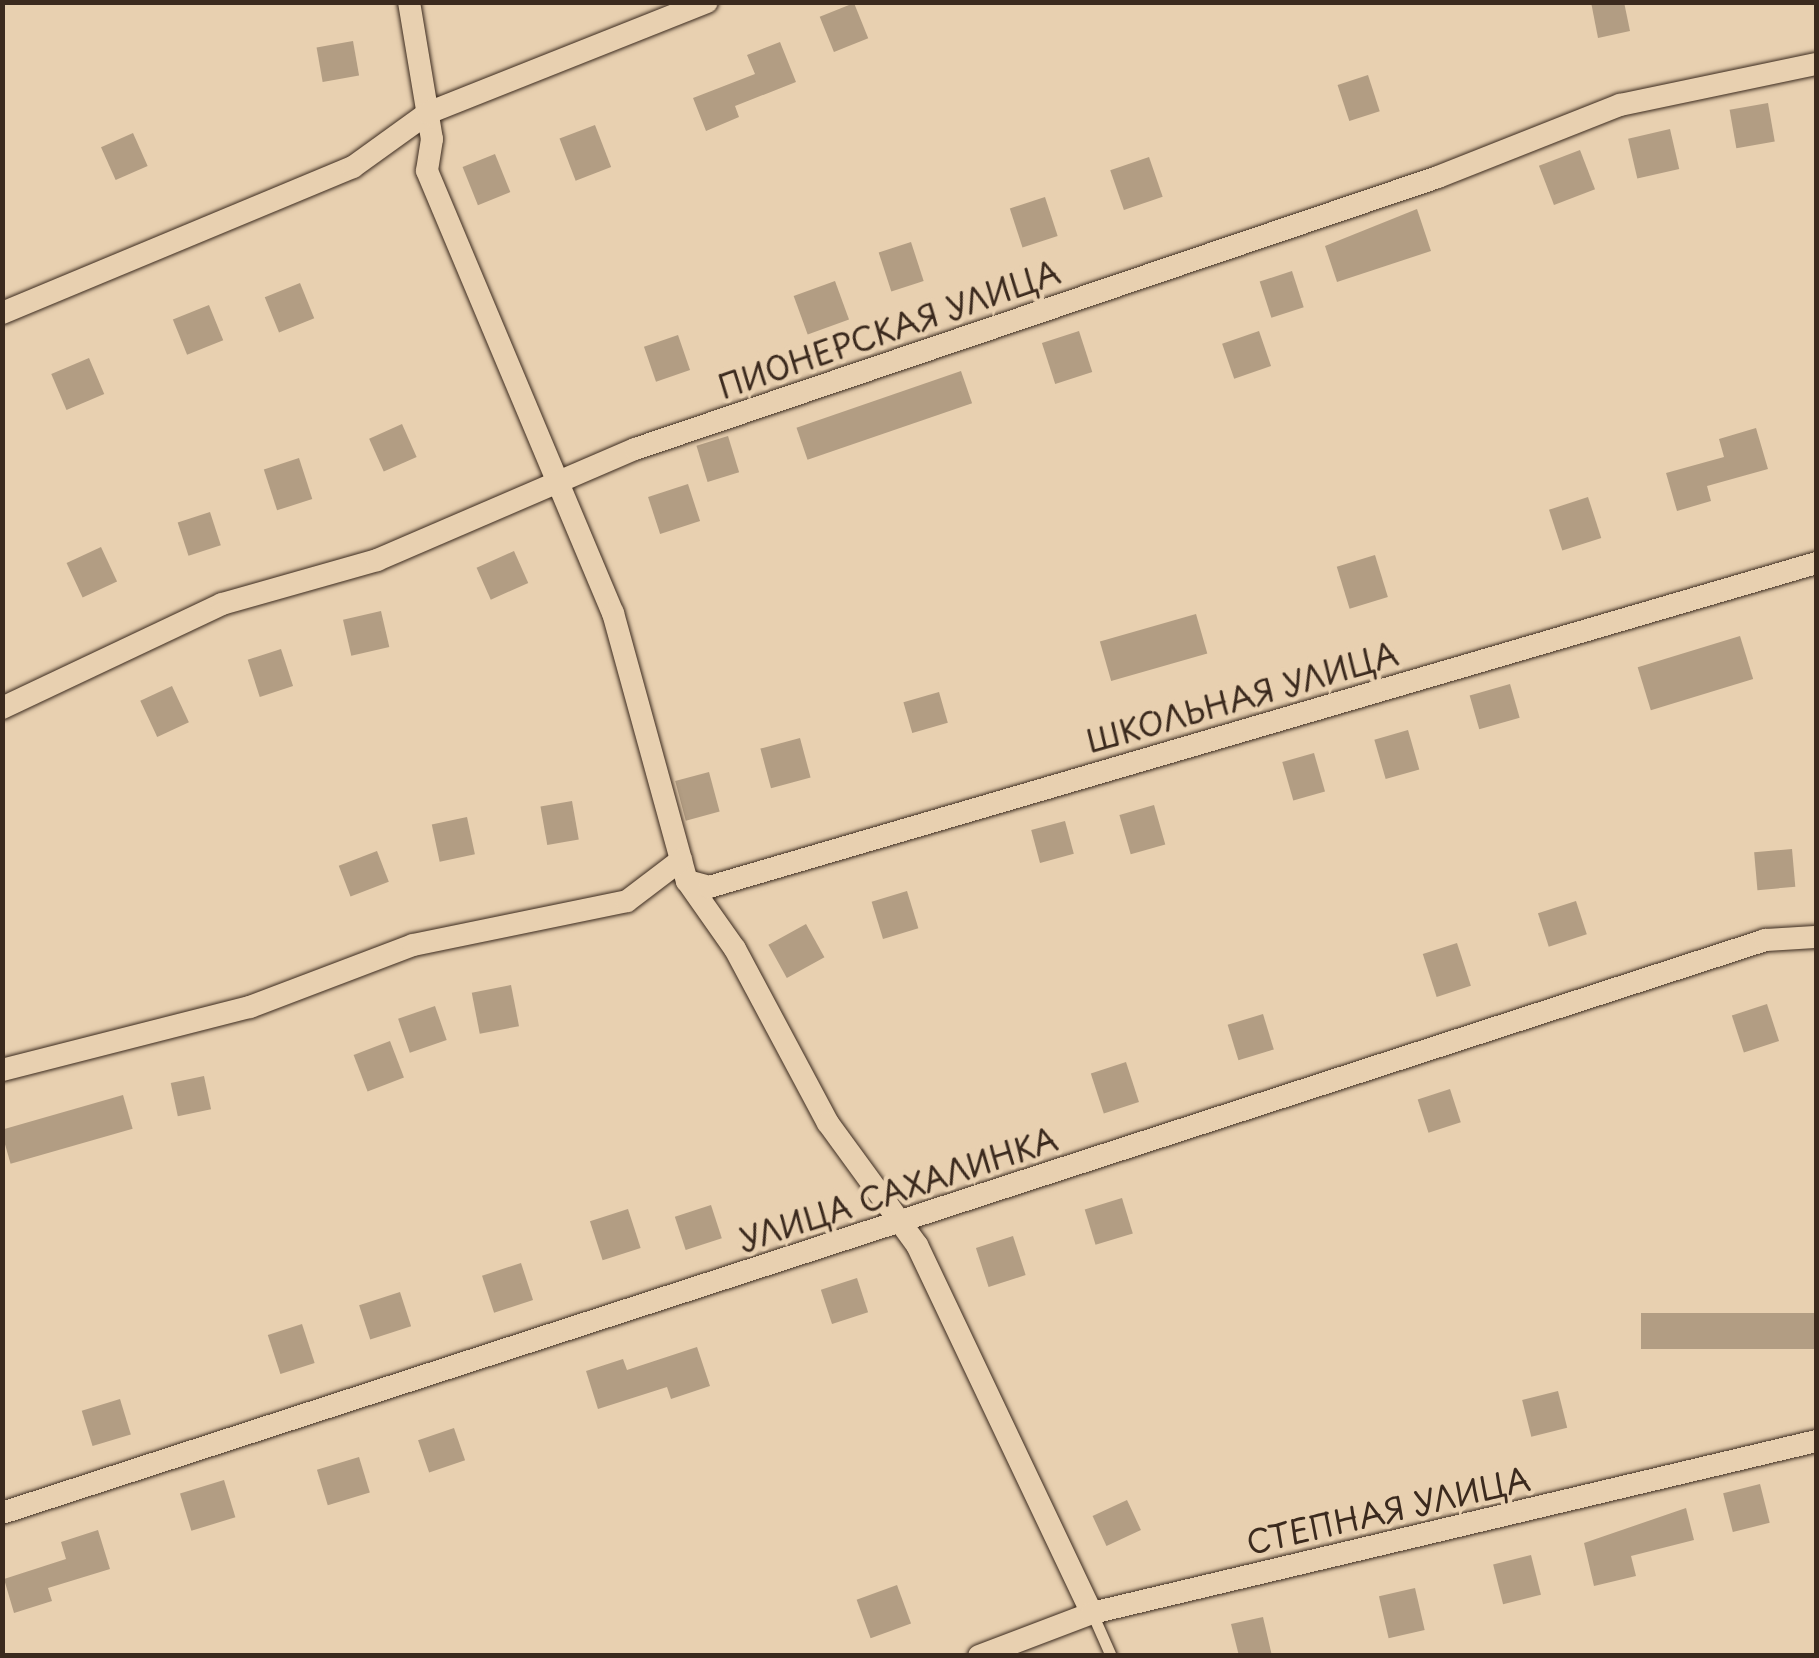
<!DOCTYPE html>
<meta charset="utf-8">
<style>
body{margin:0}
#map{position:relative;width:1819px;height:1658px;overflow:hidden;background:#e8d0b0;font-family:"Playpen Sans",sans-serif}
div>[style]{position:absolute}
.building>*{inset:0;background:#b29d83;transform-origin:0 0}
.roads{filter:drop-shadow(0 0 2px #3b2a1e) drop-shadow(0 0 2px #3b2a1e)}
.service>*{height:11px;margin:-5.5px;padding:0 5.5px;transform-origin:5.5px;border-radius:5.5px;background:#e8d0b0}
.minor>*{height:22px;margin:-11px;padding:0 11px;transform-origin:11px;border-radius:11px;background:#e8d0b0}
span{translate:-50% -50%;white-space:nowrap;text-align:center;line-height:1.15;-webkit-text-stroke:9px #e8d0b0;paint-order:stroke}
.street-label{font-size:32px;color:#3b2a1e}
.frame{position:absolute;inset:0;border:5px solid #3b2a1e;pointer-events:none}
</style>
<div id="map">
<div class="building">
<div style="clip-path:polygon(1591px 2px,1624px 2px,1630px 31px,1598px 38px)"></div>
<div style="left:854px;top:3px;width:38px;height:37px;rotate:68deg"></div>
<div style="left:353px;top:41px;width:35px;height:37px;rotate:80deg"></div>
<div style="clip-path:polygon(780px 42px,796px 82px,735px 106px,739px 117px,706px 131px,693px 98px,755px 74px,747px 55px)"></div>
<div style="left:1368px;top:75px;width:38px;height:32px;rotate:72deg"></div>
<div style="left:1768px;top:103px;width:39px;height:39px;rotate:80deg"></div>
<div style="left:595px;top:125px;width:45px;height:38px;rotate:69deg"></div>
<div style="left:1670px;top:129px;width:41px;height:43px;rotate:77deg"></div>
<div style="left:133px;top:133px;width:36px;height:35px;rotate:66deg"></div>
<div style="left:1580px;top:150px;width:42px;height:44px;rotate:69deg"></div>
<div style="left:495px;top:154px;width:41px;height:35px;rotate:68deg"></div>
<div style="left:1149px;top:157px;width:42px;height:41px;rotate:71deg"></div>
<div style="left:1045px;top:197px;width:41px;height:37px;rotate:72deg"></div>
<div style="clip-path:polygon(1417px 209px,1431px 251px,1337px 282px,1325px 246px)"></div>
<div style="left:911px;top:242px;width:41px;height:34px;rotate:72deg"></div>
<div style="left:1292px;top:271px;width:38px;height:34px;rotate:72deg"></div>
<div style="left:835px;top:281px;width:41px;height:44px;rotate:70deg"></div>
<div style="left:300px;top:283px;width:38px;height:38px;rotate:68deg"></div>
<div style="left:209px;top:305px;width:38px;height:39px;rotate:68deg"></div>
<div style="left:1079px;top:331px;width:43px;height:39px;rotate:72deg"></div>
<div style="left:1259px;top:331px;width:37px;height:39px;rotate:71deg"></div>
<div style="left:678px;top:335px;width:37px;height:36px;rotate:71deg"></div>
<div style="left:89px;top:358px;width:39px;height:41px;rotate:67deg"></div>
<div style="left:961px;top:371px;width:34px;height:174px;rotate:71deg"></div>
<div style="left:402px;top:424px;width:36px;height:36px;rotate:66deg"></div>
<div style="clip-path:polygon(1756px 428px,1768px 469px,1707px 486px,1711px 501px,1677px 511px,1666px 473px,1724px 457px,1719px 439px)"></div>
<div style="left:728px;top:436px;width:38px;height:33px;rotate:73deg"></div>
<div style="left:299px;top:458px;width:43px;height:37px;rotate:72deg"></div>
<div style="left:688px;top:484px;width:39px;height:42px;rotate:72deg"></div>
<div style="left:1588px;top:497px;width:43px;height:41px;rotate:72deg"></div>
<div style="left:210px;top:512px;width:35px;height:34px;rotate:72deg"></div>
<div style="left:101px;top:547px;width:38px;height:38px;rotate:65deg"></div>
<div style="left:514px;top:551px;width:35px;height:41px;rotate:66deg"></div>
<div style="left:1375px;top:555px;width:44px;height:40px;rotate:73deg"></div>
<div style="left:381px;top:611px;width:37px;height:39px;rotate:77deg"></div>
<div style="left:1196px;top:614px;width:41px;height:100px;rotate:74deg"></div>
<div style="left:1740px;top:636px;width:45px;height:107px;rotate:73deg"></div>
<div style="left:281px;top:649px;width:39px;height:35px;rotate:72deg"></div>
<div style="left:1510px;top:684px;width:35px;height:42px;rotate:74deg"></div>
<div style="left:172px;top:686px;width:40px;height:35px;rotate:65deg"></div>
<div style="left:939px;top:692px;width:32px;height:37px;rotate:74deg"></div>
<div style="left:1408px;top:730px;width:41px;height:35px;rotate:74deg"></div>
<div style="left:800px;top:738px;width:41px;height:41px;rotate:75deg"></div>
<div style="left:1314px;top:753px;width:40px;height:33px;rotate:74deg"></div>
<div style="left:709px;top:772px;width:41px;height:35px;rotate:75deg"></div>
<div style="left:572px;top:801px;width:39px;height:32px;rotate:80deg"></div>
<div style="left:1154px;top:805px;width:41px;height:36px;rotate:74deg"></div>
<div style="left:467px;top:817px;width:38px;height:36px;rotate:78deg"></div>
<div style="left:1065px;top:821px;width:34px;height:35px;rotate:75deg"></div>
<div style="left:1792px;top:849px;width:38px;height:38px;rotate:85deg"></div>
<div style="left:377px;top:851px;width:33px;height:41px;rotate:69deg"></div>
<div style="left:907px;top:891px;width:39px;height:37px;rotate:73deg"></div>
<div style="left:1576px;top:901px;width:35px;height:40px;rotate:72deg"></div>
<div style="left:806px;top:924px;width:38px;height:43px;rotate:61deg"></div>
<div style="left:1457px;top:943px;width:45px;height:36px;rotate:72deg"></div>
<div style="left:511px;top:985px;width:42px;height:40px;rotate:79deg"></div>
<div style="left:1767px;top:1004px;width:39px;height:37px;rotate:72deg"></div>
<div style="left:435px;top:1006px;width:36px;height:39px;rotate:71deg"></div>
<div style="left:1263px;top:1014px;width:37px;height:37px;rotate:73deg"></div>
<div style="left:390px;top:1041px;width:39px;height:39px;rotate:69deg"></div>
<div style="left:1126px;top:1062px;width:42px;height:37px;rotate:72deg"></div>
<div style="left:204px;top:1076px;width:34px;height:34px;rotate:78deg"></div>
<div style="left:1450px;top:1089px;width:35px;height:34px;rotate:72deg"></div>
<div style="left:123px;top:1095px;width:35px;height:127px;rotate:74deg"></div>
<div style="left:1122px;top:1198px;width:37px;height:39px;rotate:73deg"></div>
<div style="left:711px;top:1205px;width:35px;height:38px;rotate:72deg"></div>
<div style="left:628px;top:1209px;width:41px;height:40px;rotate:72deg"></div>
<div style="left:1013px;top:1236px;width:41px;height:39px;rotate:72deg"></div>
<div style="left:521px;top:1263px;width:39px;height:41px;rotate:72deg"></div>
<div style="left:857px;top:1278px;width:36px;height:38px;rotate:72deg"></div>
<div style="left:400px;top:1292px;width:36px;height:43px;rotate:72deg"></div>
<div style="left:1816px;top:1313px;width:36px;height:175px;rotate:90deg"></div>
<div style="left:302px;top:1324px;width:41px;height:36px;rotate:72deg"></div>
<div style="clip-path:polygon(697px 1347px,710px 1386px,671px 1399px,667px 1387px,598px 1409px,586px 1371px,623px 1359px,627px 1370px)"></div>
<div style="left:1558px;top:1391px;width:38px;height:37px;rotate:76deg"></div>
<div style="left:120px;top:1399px;width:37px;height:40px;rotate:73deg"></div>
<div style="left:454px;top:1428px;width:34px;height:38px;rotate:71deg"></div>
<div style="left:359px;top:1457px;width:37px;height:44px;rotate:73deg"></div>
<div style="left:224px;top:1480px;width:39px;height:46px;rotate:73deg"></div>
<div style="left:1760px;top:1484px;width:40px;height:38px;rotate:76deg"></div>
<div style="left:1127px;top:1500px;width:33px;height:38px;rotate:65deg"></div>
<div style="clip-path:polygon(1686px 1508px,1694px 1540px,1631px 1556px,1636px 1576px,1594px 1586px,1584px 1543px)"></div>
<div style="clip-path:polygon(98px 1530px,110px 1569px,48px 1588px,52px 1601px,14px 1613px,4px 1579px,66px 1559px,61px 1542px)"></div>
<div style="left:1531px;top:1555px;width:41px;height:39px;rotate:76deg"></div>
<div style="left:897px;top:1585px;width:41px;height:43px;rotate:70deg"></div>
<div style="left:1415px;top:1588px;width:43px;height:37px;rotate:77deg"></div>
<div style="clip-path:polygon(1263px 1617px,1272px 1656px,1239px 1656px,1231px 1624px)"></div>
</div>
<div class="roads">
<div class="service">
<div style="left:1092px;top:1613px;width:47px;rotate:66.2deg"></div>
</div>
<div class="minor">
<div style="left:409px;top:2px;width:139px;rotate:80.5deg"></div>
<div style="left:432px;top:139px;width:32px;rotate:99deg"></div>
<div style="left:427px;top:171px;width:480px;rotate:67.2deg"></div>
<div style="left:613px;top:613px;width:278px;rotate:74.6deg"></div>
<div style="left:687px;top:881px;width:83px;rotate:54.8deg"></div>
<div style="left:735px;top:949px;width:197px;rotate:61.9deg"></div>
<div style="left:828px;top:1123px;width:151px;rotate:53.9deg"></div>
<div style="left:917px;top:1245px;width:407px;rotate:64.6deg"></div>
<div style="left:2px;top:313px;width:380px;rotate:-22.6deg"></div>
<div style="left:353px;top:167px;width:92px;rotate:-35.8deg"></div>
<div style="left:428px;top:113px;width:300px;rotate:-21.7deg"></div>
<div style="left:2px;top:708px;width:243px;rotate:-25.3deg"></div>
<div style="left:222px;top:604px;width:161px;rotate:-15.8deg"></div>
<div style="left:377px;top:560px;width:281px;rotate:-23.3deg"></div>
<div style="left:635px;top:449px;width:848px;rotate:-18.71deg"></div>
<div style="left:1438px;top:177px;width:196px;rotate:-21.6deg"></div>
<div style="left:1620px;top:105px;width:200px;rotate:-11.8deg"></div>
<div style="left:687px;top:881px;width:23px;rotate:15deg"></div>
<div style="left:709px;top:887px;width:1153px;rotate:-16.31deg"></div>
<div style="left:2px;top:1070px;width:256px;rotate:-14.3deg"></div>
<div style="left:250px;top:1007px;width:174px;rotate:-20.8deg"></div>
<div style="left:413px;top:945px;width:218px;rotate:-11.6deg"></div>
<div style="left:627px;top:901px;width:68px;rotate:-37.2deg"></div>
<div style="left:2px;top:1513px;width:1854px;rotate:-18deg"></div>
<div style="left:1765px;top:940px;width:51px;rotate:-3.4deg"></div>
<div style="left:979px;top:1656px;width:121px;rotate:-20.8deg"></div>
<div style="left:1092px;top:1613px;width:744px;rotate:-13.36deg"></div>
</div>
</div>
<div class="street-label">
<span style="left:889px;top:329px;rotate:-19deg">ПИОНЕРСКАЯ УЛИЦА</span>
<span style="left:1242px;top:697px;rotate:-16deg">ШКОЛЬНАЯ УЛИЦА</span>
<span style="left:898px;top:1189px;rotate:-18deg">УЛИЦА САХАЛИНКА</span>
<span style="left:1388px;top:1510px;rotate:-13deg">СТЕПНАЯ УЛИЦА</span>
</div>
<div class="frame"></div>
</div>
